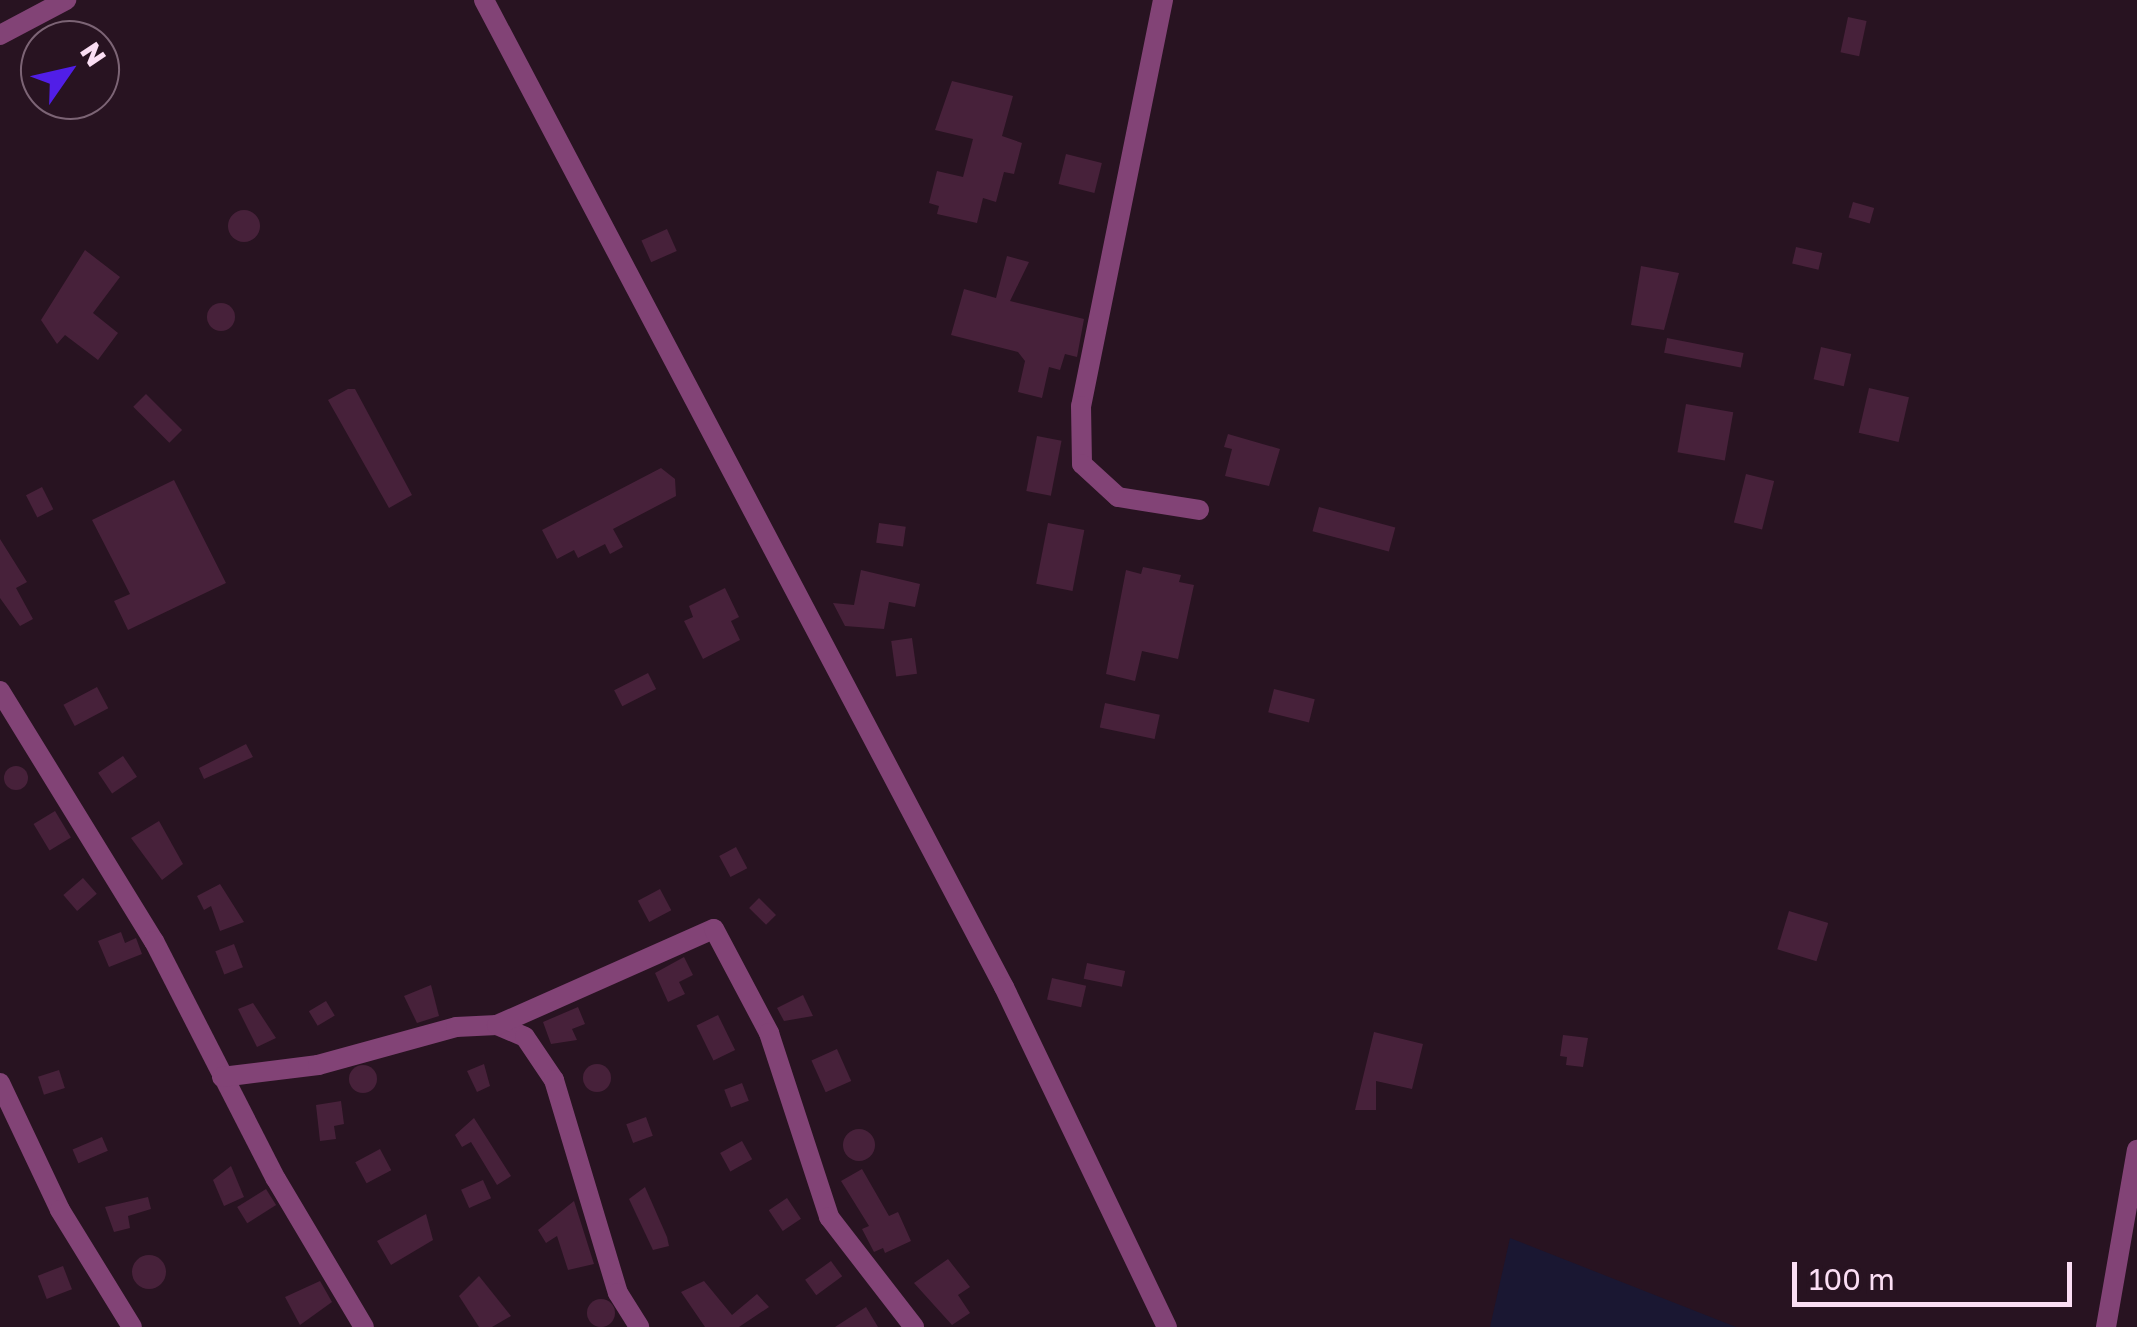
<!DOCTYPE html>
<style>
body{margin:0}
#map{position:relative;width:2137px;height:1327px;overflow:hidden;background:#281321;font-family:"Golos Text",sans-serif}
div>[style]{position:absolute}
.green>*{inset:0;background:#1a1732}
.building>*{inset:0;background:#47213a;transform-origin:0 0}
.round{border-radius:50%}
.minor>*{height:20px;margin:-10px;padding:0 10px;transform-origin:10px;border-radius:10px;background:#824376}
.tertiary>*{height:20px;margin:-10px;padding:0 10px;transform-origin:10px;border-radius:10px;background:#824376}
span{translate:-50% -50%;white-space:nowrap;text-align:center;line-height:1.15;-webkit-text-stroke:10px #281321;paint-order:stroke}
.north{position:absolute;left:20px;top:20px;width:100px;height:100px;box-sizing:border-box;background:#281321;border:2px solid #7c6475;border-radius:50%;rotate:56deg;font-size:28px;font-weight:700;line-height:40px;text-align:center;color:#fbdef4}
.north::after{content:'';display:block;margin:auto;width:35px;height:45px;background:#511ee7;clip-path:polygon(50% 0,100% 100%,50% 72%,0 100%)}
.scale{position:absolute;left:1792px;top:1262px;width:280px;height:45px;box-sizing:border-box;border:5px solid #fbdef4;border-top:0;padding-left:12px;font-size:30px;line-height:35px;white-space:nowrap;color:#fbdef4;-webkit-text-stroke:8px #281321;paint-order:stroke}
</style>
<div id="map">
<div class="green">
<div style="clip-path:polygon(1510px 1238px,1736px 1327px,1490px 1327px)"></div>
</div>
<div class="building">
<div style="left:1848px;top:17px;width:19px;height:36px;rotate:12deg"></div>
<div style="clip-path:polygon(952px 81px,1013px 96px,1002px 136px,1022px 143px,1014px 174px,1004px 172px,996px 202px,983px 198px,977px 223px,937px 214px,939px 206px,929px 203px,937px 171px,963px 177px,973px 139px,935px 130px)"></div>
<div style="left:1066px;top:154px;width:37px;height:31px;rotate:14deg"></div>
<div style="left:1853px;top:202px;width:22px;height:16px;rotate:16deg"></div>
<div class="round" style="left:228px;top:210px;width:32px;height:32px"></div>
<div style="left:667px;top:229px;width:24px;height:28px;rotate:66deg"></div>
<div style="left:1796px;top:247px;width:27px;height:17px;rotate:13deg"></div>
<div style="clip-path:polygon(85px 250px,120px 277px,93px 313px,118px 333px,98px 360px,65px 335px,57px 344px,41px 320px)"></div>
<div style="clip-path:polygon(1007px 256px,1029px 262px,1010px 301px,1084px 319px,1077px 357px,1065px 354px,1060px 370px,1049px 367px,1042px 398px,1018px 392px,1025px 361px,1018px 352px,951px 335px,964px 289px,996px 298px)"></div>
<div style="clip-path:polygon(1641px 266px,1679px 273px,1664px 330px,1631px 325px)"></div>
<div class="round" style="left:207px;top:303px;width:28px;height:28px"></div>
<div style="left:1667px;top:338px;width:78px;height:15px;rotate:11deg"></div>
<div style="left:1821px;top:347px;width:31px;height:33px;rotate:13deg"></div>
<div style="left:1869px;top:388px;width:41px;height:46px;rotate:13deg"></div>
<div style="clip-path:polygon(348px 389px,355px 389px,412px 495px,389px 508px,328px 400px)"></div>
<div style="left:146px;top:394px;width:51px;height:18px;rotate:45deg"></div>
<div style="left:1686px;top:404px;width:48px;height:49px;rotate:10deg"></div>
<div style="clip-path:polygon(1228px 434px,1280px 449px,1269px 486px,1225px 476px,1232px 449px,1224px 447px)"></div>
<div style="left:1037px;top:436px;width:25px;height:56px;rotate:11deg"></div>
<div style="clip-path:polygon(661px 468px,675px 479px,676px 496px,613px 529px,623px 547px,610px 554px,605px 544px,578px 558px,574px 550px,557px 559px,542px 530px)"></div>
<div style="left:1746px;top:474px;width:29px;height:50px;rotate:14deg"></div>
<div style="clip-path:polygon(174px 480px,226px 583px,128px 630px,114px 601px,130px 594px,92px 520px)"></div>
<div style="left:42px;top:487px;width:25px;height:18px;rotate:63deg"></div>
<div style="left:1319px;top:507px;width:79px;height:25px;rotate:15deg"></div>
<div style="left:879px;top:523px;width:27px;height:20px;rotate:8deg"></div>
<div style="left:1048px;top:523px;width:37px;height:62px;rotate:11deg"></div>
<div style="clip-path:polygon(0 539px,27px 582px,16px 588px,33px 619px,20px 626px,0 598px)"></div>
<div style="clip-path:polygon(1143px 567px,1181px 575px,1179px 582px,1194px 585px,1178px 659px,1142px 651px,1135px 681px,1106px 674px,1126px 570px,1141px 574px)"></div>
<div style="clip-path:polygon(861px 570px,920px 584px,915px 607px,889px 602px,884px 629px,845px 626px,833px 603px,854px 605px)"></div>
<div style="clip-path:polygon(725px 588px,739px 617px,731px 621px,740px 640px,703px 659px,684px 621px,693px 617px,689px 606px)"></div>
<div style="left:912px;top:638px;width:36px;height:21px;rotate:82deg"></div>
<div style="left:648px;top:673px;width:18px;height:38px;rotate:63deg"></div>
<div style="left:97px;top:687px;width:24px;height:38px;rotate:62deg"></div>
<div style="left:1274px;top:689px;width:42px;height:24px;rotate:14deg"></div>
<div style="left:1105px;top:703px;width:56px;height:25px;rotate:12deg"></div>
<div style="clip-path:polygon(246px 744px,253px 757px,204px 779px,199px 768px)"></div>
<div style="left:123px;top:756px;width:25px;height:30px;rotate:56deg"></div>
<div class="round" style="left:4px;top:766px;width:24px;height:24px"></div>
<div style="left:55px;top:811px;width:31px;height:25px;rotate:59deg"></div>
<div style="clip-path:polygon(159px 821px,183px 864px,162px 880px,131px 838px)"></div>
<div style="left:736px;top:847px;width:24px;height:19px;rotate:62deg"></div>
<div style="left:83px;top:878px;width:21px;height:26px;rotate:49deg"></div>
<div style="clip-path:polygon(220px 884px,244px 922px,220px 931px,211px 906px,204px 910px,197px 896px)"></div>
<div style="left:660px;top:889px;width:24px;height:25px;rotate:62deg"></div>
<div style="left:759px;top:898px;width:24px;height:14px;rotate:45deg"></div>
<div style="left:1789px;top:911px;width:41px;height:40px;rotate:17deg"></div>
<div style="clip-path:polygon(121px 932px,125px 943px,136px 938px,142px 954px,109px 967px,98px 941px)"></div>
<div style="left:234px;top:944px;width:25px;height:20px;rotate:69deg"></div>
<div style="clip-path:polygon(684px 957px,693px 975px,679px 982px,685px 994px,668px 1002px,655px 973px)"></div>
<div style="left:1087px;top:963px;width:39px;height:16px;rotate:12deg"></div>
<div style="left:1052px;top:978px;width:35px;height:22px;rotate:13deg"></div>
<div style="clip-path:polygon(431px 985px,439px 1016px,417px 1023px,404px 996px)"></div>
<div style="clip-path:polygon(803px 995px,813px 1016px,784px 1021px,777px 1008px)"></div>
<div style="left:326px;top:1001px;width:17px;height:20px;rotate:59deg"></div>
<div style="clip-path:polygon(253px 1003px,276px 1038px,257px 1047px,238px 1009px)"></div>
<div style="clip-path:polygon(578px 1007px,585px 1024px,572px 1029px,577px 1040px,551px 1044px,543px 1022px)"></div>
<div style="left:718px;top:1015px;width:39px;height:24px;rotate:64deg"></div>
<div style="clip-path:polygon(1374px 1032px,1423px 1044px,1412px 1089px,1376px 1081px,1376px 1110px,1355px 1110px)"></div>
<div style="clip-path:polygon(1563px 1035px,1588px 1038px,1583px 1067px,1566px 1065px,1567px 1057px,1560px 1056px)"></div>
<div style="left:837px;top:1049px;width:35px;height:28px;rotate:66deg"></div>
<div style="clip-path:polygon(484px 1064px,490px 1086px,477px 1092px,467px 1071px)"></div>
<div class="round" style="left:583px;top:1064px;width:28px;height:28px"></div>
<div class="round" style="left:349px;top:1065px;width:28px;height:28px"></div>
<div style="left:59px;top:1070px;width:19px;height:22px;rotate:72deg"></div>
<div style="left:742px;top:1083px;width:19px;height:19px;rotate:69deg"></div>
<div style="clip-path:polygon(341px 1101px,344px 1124px,334px 1126px,336px 1139px,320px 1141px,316px 1105px)"></div>
<div style="left:646px;top:1117px;width:20px;height:21px;rotate:70deg"></div>
<div style="clip-path:polygon(474px 1118px,511px 1176px,497px 1185px,471px 1142px,462px 1147px,455px 1135px)"></div>
<div class="round" style="left:843px;top:1129px;width:32px;height:32px"></div>
<div style="left:102px;top:1137px;width:15px;height:32px;rotate:67deg"></div>
<div style="left:742px;top:1141px;width:21px;height:25px;rotate:61deg"></div>
<div style="left:380px;top:1149px;width:24px;height:28px;rotate:62deg"></div>
<div style="clip-path:polygon(231px 1166px,244px 1197px,224px 1206px,213px 1180px)"></div>
<div style="clip-path:polygon(862px 1169px,889px 1216px,898px 1212px,911px 1241px,885px 1253px,883px 1248px,874px 1252px,862px 1229px,869px 1226px,841px 1181px)"></div>
<div style="left:483px;top:1180px;width:20px;height:24px;rotate:66deg"></div>
<div style="clip-path:polygon(645px 1187px,667px 1237px,669px 1246px,653px 1250px,629px 1199px)"></div>
<div style="left:266px;top:1189px;width:19px;height:34px;rotate:58deg"></div>
<div style="clip-path:polygon(148px 1197px,151px 1209px,128px 1216px,130px 1228px,114px 1232px,105px 1207px)"></div>
<div style="left:787px;top:1198px;width:25px;height:22px;rotate:56deg"></div>
<div style="clip-path:polygon(574px 1201px,594px 1264px,568px 1270px,557px 1236px,546px 1243px,538px 1230px)"></div>
<div style="clip-path:polygon(426px 1214px,433px 1240px,391px 1265px,377px 1241px)"></div>
<div class="round" style="left:132px;top:1255px;width:34px;height:34px"></div>
<div style="clip-path:polygon(948px 1259px,970px 1287px,958px 1295px,970px 1313px,952px 1325px,914px 1283px)"></div>
<div style="left:831px;top:1261px;width:19px;height:32px;rotate:54deg"></div>
<div style="left:63px;top:1266px;width:25px;height:27px;rotate:69deg"></div>
<div style="clip-path:polygon(479px 1276px,511px 1316px,492px 1327px,479px 1327px,459px 1296px)"></div>
<div style="clip-path:polygon(320px 1281px,332px 1302px,300px 1325px,285px 1297px)"></div>
<div style="clip-path:polygon(704px 1281px,732px 1315px,757px 1294px,769px 1307px,739px 1327px,705px 1327px,681px 1292px)"></div>
<div class="round" style="left:587px;top:1299px;width:28px;height:28px"></div>
<div style="clip-path:polygon(866px 1307px,878px 1327px,835px 1327px)"></div>
</div>
<div class="minor">
<div style="left:484px;top:0;width:1116px;rotate:62.22deg"></div>
<div style="left:1004px;top:987px;width:377px;rotate:64.4deg"></div>
<div style="left:1163px;top:0;width:414px;rotate:101.4deg"></div>
<div style="left:1081px;top:406px;width:58px;rotate:89deg"></div>
<div style="left:1082px;top:464px;width:49px;rotate:42.5deg"></div>
<div style="left:1118px;top:497px;width:82px;rotate:9.1deg"></div>
<div style="left:0;top:35px;width:75px;rotate:-27.9deg"></div>
<div style="left:0;top:691px;width:294px;rotate:58.4deg"></div>
<div style="left:154px;top:941px;width:267px;rotate:62.9deg"></div>
<div style="left:276px;top:1179px;width:172px;rotate:59.3deg"></div>
<div style="left:497px;top:1025px;width:30px;rotate:23deg"></div>
<div style="left:525px;top:1037px;width:52px;rotate:56deg"></div>
<div style="left:554px;top:1080px;width:222px;rotate:73.3deg"></div>
<div style="left:618px;top:1293px;width:40px;rotate:58deg"></div>
<div style="left:222px;top:1077px;width:97px;rotate:-7.1deg"></div>
<div style="left:318px;top:1065px;width:143px;rotate:-15.4deg"></div>
<div style="left:456px;top:1027px;width:41px;rotate:-2.8deg"></div>
<div style="left:497px;top:1025px;width:237px;rotate:-23.9deg"></div>
<div style="left:714px;top:929px;width:118px;rotate:62.1deg"></div>
<div style="left:769px;top:1033px;width:194px;rotate:71.9deg"></div>
<div style="left:829px;top:1217px;width:139px;rotate:52.3deg"></div>
<div style="left:0;top:1083px;width:140px;rotate:64.7deg"></div>
<div style="left:60px;top:1210px;width:137px;rotate:58.4deg"></div>
</div>
<div class="tertiary">
<div style="left:2106px;top:1327px;width:180px;rotate:-80.1deg"></div>
</div>
<div class="north">N</div>
<div class="scale">100 m</div>
</div>
